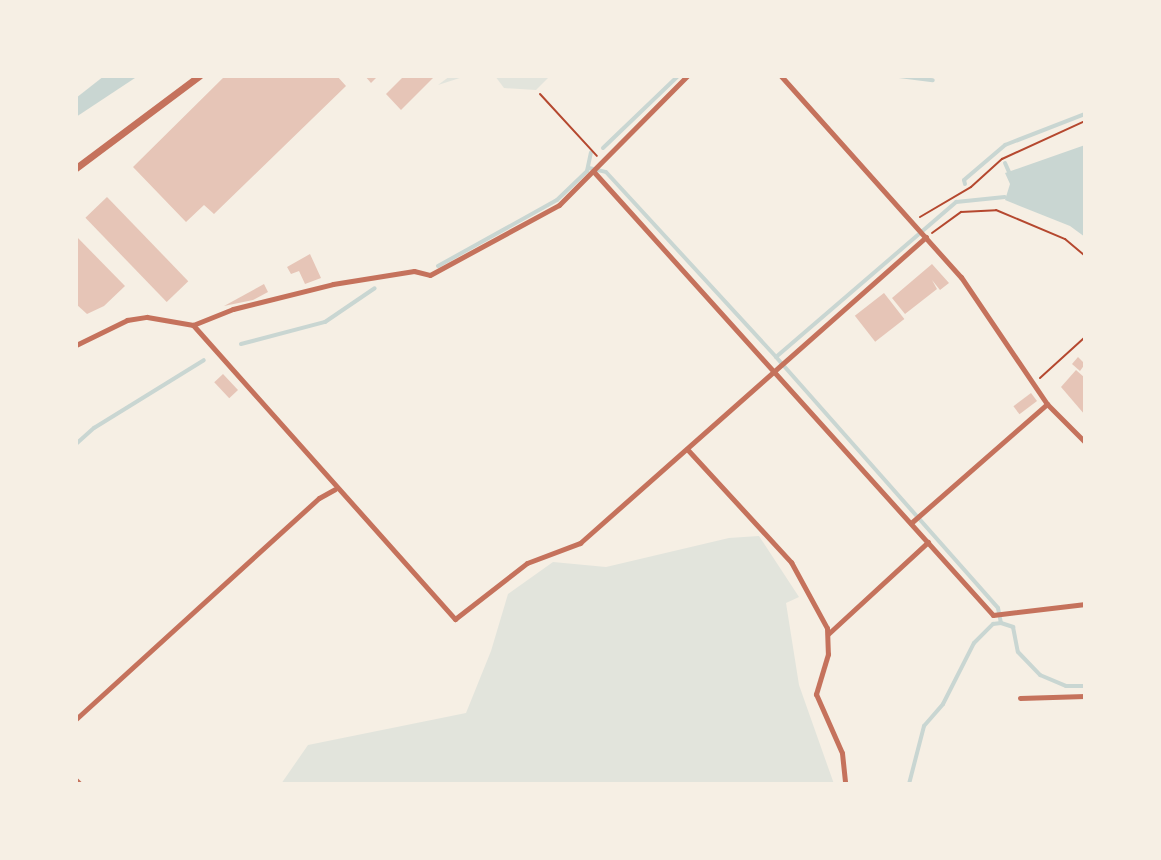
<!DOCTYPE html>
<style>
body{margin:0}
#map{position:relative;width:1161px;height:860px;overflow:hidden;background:#f6efe4;font-family:"PT Sans",sans-serif}
div>[style]{position:absolute}
.green>*{inset:0;background:#e2e4dc}
.water>*{inset:0;background:#c9d6d2}
.stream>*{height:4px;margin:-2px;padding:0 2px;transform-origin:2px;border-radius:2px;background:#c9d6d2}
.building>*{inset:0;background:#e6c5b7;transform-origin:0 0}
.path>*{height:2px;margin:-1px;padding:0 1px;transform-origin:1px;border-radius:1px;background:#b5482f}
.minor>*{height:5px;margin:-2.5px;padding:0 2.5px;transform-origin:2.5px;border-radius:2.5px;background:#c5725c}
.tertiary>*{height:7px;margin:-3.5px;padding:0 3.5px;transform-origin:3.5px;border-radius:3.5px;background:#c5725c}
span{translate:-50% -50%;white-space:nowrap;text-align:center;line-height:1.15;-webkit-text-stroke:5px #f6efe4;paint-order:stroke}
.frame{position:absolute;inset:0;border:78px solid #f6efe4;pointer-events:none}
</style>
<div id="map">
<div class="green">
<div style="clip-path:polygon(450px 76px,466px 76px,438px 85px)"></div>
<div style="clip-path:polygon(495px 76px,550px 76px,536px 90px,504px 88px)"></div>
<div style="clip-path:polygon(759px 536px,799px 597px,786px 603px,799px 685px,834px 784px,281px 784px,308px 745px,466px 713px,491px 651px,508px 594px,553px 562px,606px 567px,729px 538px)"></div>
</div>
<div class="water">
<div style="clip-path:polygon(104px 76px,138px 76px,76px 117px,76px 98px)"></div>
<div style="clip-path:polygon(1085px 145px,1085px 237px,1070px 226px,1005px 200px,1010px 184px,1005px 173px)"></div>
</div>
<div class="stream">
<div style="left:899px;top:76px;width:34px;rotate:7deg"></div>
<div style="left:603px;top:148px;width:104px;rotate:-43.8deg"></div>
<div style="left:1005px;top:163px;width:10px;rotate:66deg"></div>
<div style="left:589px;top:168px;width:17px;rotate:13deg"></div>
<div style="left:606px;top:172px;width:251px;rotate:47.4deg"></div>
<div style="left:776px;top:357px;width:238px;rotate:-40.7deg"></div>
<div style="left:956px;top:202px;width:49px;rotate:-5.8deg"></div>
<div style="left:965px;top:184px;width:4px;rotate:-104deg"></div>
<div style="left:964px;top:180px;width:54px;rotate:-40.5deg"></div>
<div style="left:1005px;top:145px;width:86px;rotate:-21.2deg"></div>
<div style="left:438px;top:266px;width:136px;rotate:-29deg"></div>
<div style="left:557px;top:200px;width:42px;rotate:-44deg"></div>
<div style="left:587px;top:171px;width:19px;rotate:-78deg"></div>
<div style="left:241px;top:344px;width:87px;rotate:-14.7deg"></div>
<div style="left:325px;top:322px;width:60px;rotate:-34.2deg"></div>
<div style="left:776px;top:357px;width:335px;rotate:48.5deg"></div>
<div style="left:998px;top:608px;width:15px;rotate:79deg"></div>
<div style="left:1001px;top:623px;width:13px;rotate:18deg"></div>
<div style="left:1013px;top:627px;width:25px;rotate:79deg"></div>
<div style="left:1018px;top:652px;width:32px;rotate:46deg"></div>
<div style="left:1040px;top:675px;width:28px;rotate:23deg"></div>
<div style="left:1066px;top:686px;width:19px"></div>
<div style="left:76px;top:444px;width:24px;rotate:-42deg"></div>
<div style="left:94px;top:428px;width:129px;rotate:-31.7deg"></div>
<div style="left:909px;top:784px;width:60px;rotate:-75.5deg"></div>
<div style="left:924px;top:726px;width:29px;rotate:-49deg"></div>
<div style="left:943px;top:704px;width:68px;rotate:-63.1deg"></div>
<div style="left:974px;top:643px;width:27px;rotate:-45deg"></div>
<div style="left:993px;top:624px;width:8px;rotate:-7deg"></div>
</div>
<div class="building">
<div style="clip-path:polygon(225px 76px,337px 76px,346px 86px,214px 214px,204px 205px,186px 222px,133px 167px)"></div>
<div style="clip-path:polygon(365px 76px,378px 76px,371px 83px)"></div>
<div style="clip-path:polygon(404px 76px,435px 76px,401px 110px,386px 94px)"></div>
<div style="left:107px;top:197px;width:117px;height:30px;rotate:46deg"></div>
<div style="clip-path:polygon(76px 236px,125px 286px,104px 306px,87px 314px,76px 304px)"></div>
<div style="clip-path:polygon(310px 254px,321px 278px,305px 284px,299px 271px,291px 274px,287px 267px)"></div>
<div style="clip-path:polygon(932px 264px,949px 283px,940px 290px,932px 280px,937px 289px,905px 314px,892px 298px)"></div>
<div style="clip-path:polygon(264px 284px,268px 292px,253px 300px,224px 306px)"></div>
<div style="left:884px;top:293px;width:33px;height:37px;rotate:52deg"></div>
<div style="clip-path:polygon(1078px 357px,1085px 364px,1080px 371px,1072px 364px)"></div>
<div style="clip-path:polygon(1076px 370px,1085px 378px,1085px 415px,1061px 387px)"></div>
<div style="left:223px;top:374px;width:22px;height:12px;rotate:47deg"></div>
<div style="left:1031px;top:393px;width:10px;height:22px;rotate:53deg"></div>
</div>
<div class="path">
<div style="left:540px;top:94px;width:84px;rotate:47.4deg"></div>
<div style="left:920px;top:217px;width:59px;rotate:-30.5deg"></div>
<div style="left:971px;top:187px;width:42px;rotate:-42.1deg"></div>
<div style="left:1002px;top:159px;width:91px;rotate:-24.6deg"></div>
<div style="left:932px;top:233px;width:36px;rotate:-36deg"></div>
<div style="left:961px;top:212px;width:35px;rotate:-3deg"></div>
<div style="left:996px;top:210px;width:75px;rotate:22.8deg"></div>
<div style="left:1065px;top:239px;width:26px;rotate:40deg"></div>
<div style="left:1040px;top:378px;width:61px;rotate:-42.3deg"></div>
</div>
<div class="minor">
<div style="left:781px;top:76px;width:270px;rotate:48.2deg"></div>
<div style="left:961px;top:277px;width:153px;rotate:55.9deg"></div>
<div style="left:1047px;top:404px;width:54px;rotate:45deg"></div>
<div style="left:594px;top:172px;width:596px;rotate:47.99deg"></div>
<div style="left:993px;top:615px;width:93px;rotate:-6.8deg"></div>
<div style="left:193px;top:325px;width:394px;rotate:48.3deg"></div>
<div style="left:455px;top:619px;width:91px;rotate:-37.9deg"></div>
<div style="left:527px;top:563px;width:57px;rotate:-20.7deg"></div>
<div style="left:580px;top:543px;width:462px;rotate:-41.5deg"></div>
<div style="left:76px;top:345px;width:57px;rotate:-26.1deg"></div>
<div style="left:127px;top:320px;width:20px;rotate:-9deg"></div>
<div style="left:147px;top:317px;width:47px;rotate:9.9deg"></div>
<div style="left:193px;top:325px;width:43px;rotate:-21.8deg"></div>
<div style="left:233px;top:309px;width:103px;rotate:-14deg"></div>
<div style="left:333px;top:284px;width:82px;rotate:-9.1deg"></div>
<div style="left:414px;top:271px;width:16px;rotate:14deg"></div>
<div style="left:430px;top:275px;width:147px;rotate:-28.5deg"></div>
<div style="left:559px;top:205px;width:182px;rotate:-45.2deg"></div>
<div style="left:687px;top:449px;width:154px;rotate:47.4deg"></div>
<div style="left:791px;top:562px;width:75px;rotate:61.4deg"></div>
<div style="left:827px;top:628px;width:26px;rotate:88deg"></div>
<div style="left:828px;top:654px;width:42px;rotate:106.7deg"></div>
<div style="left:816px;top:694px;width:64px;rotate:66.2deg"></div>
<div style="left:842px;top:753px;width:31px;rotate:84deg"></div>
<div style="left:911px;top:523px;width:181px;rotate:-41.2deg"></div>
<div style="left:828px;top:634px;width:136px;rotate:-42.6deg"></div>
<div style="left:1020px;top:698px;width:65px;rotate:-1.8deg"></div>
<div style="left:76px;top:719px;width:328px;rotate:-42.3deg"></div>
<div style="left:319px;top:498px;width:18px;rotate:-29deg"></div>
<div style="left:76px;top:780px;width:6px;rotate:45deg"></div>
</div>
<div class="tertiary">
<div style="left:76px;top:168px;width:154px;rotate:-36.8deg"></div>
</div>
<div class="frame"></div>
</div>
